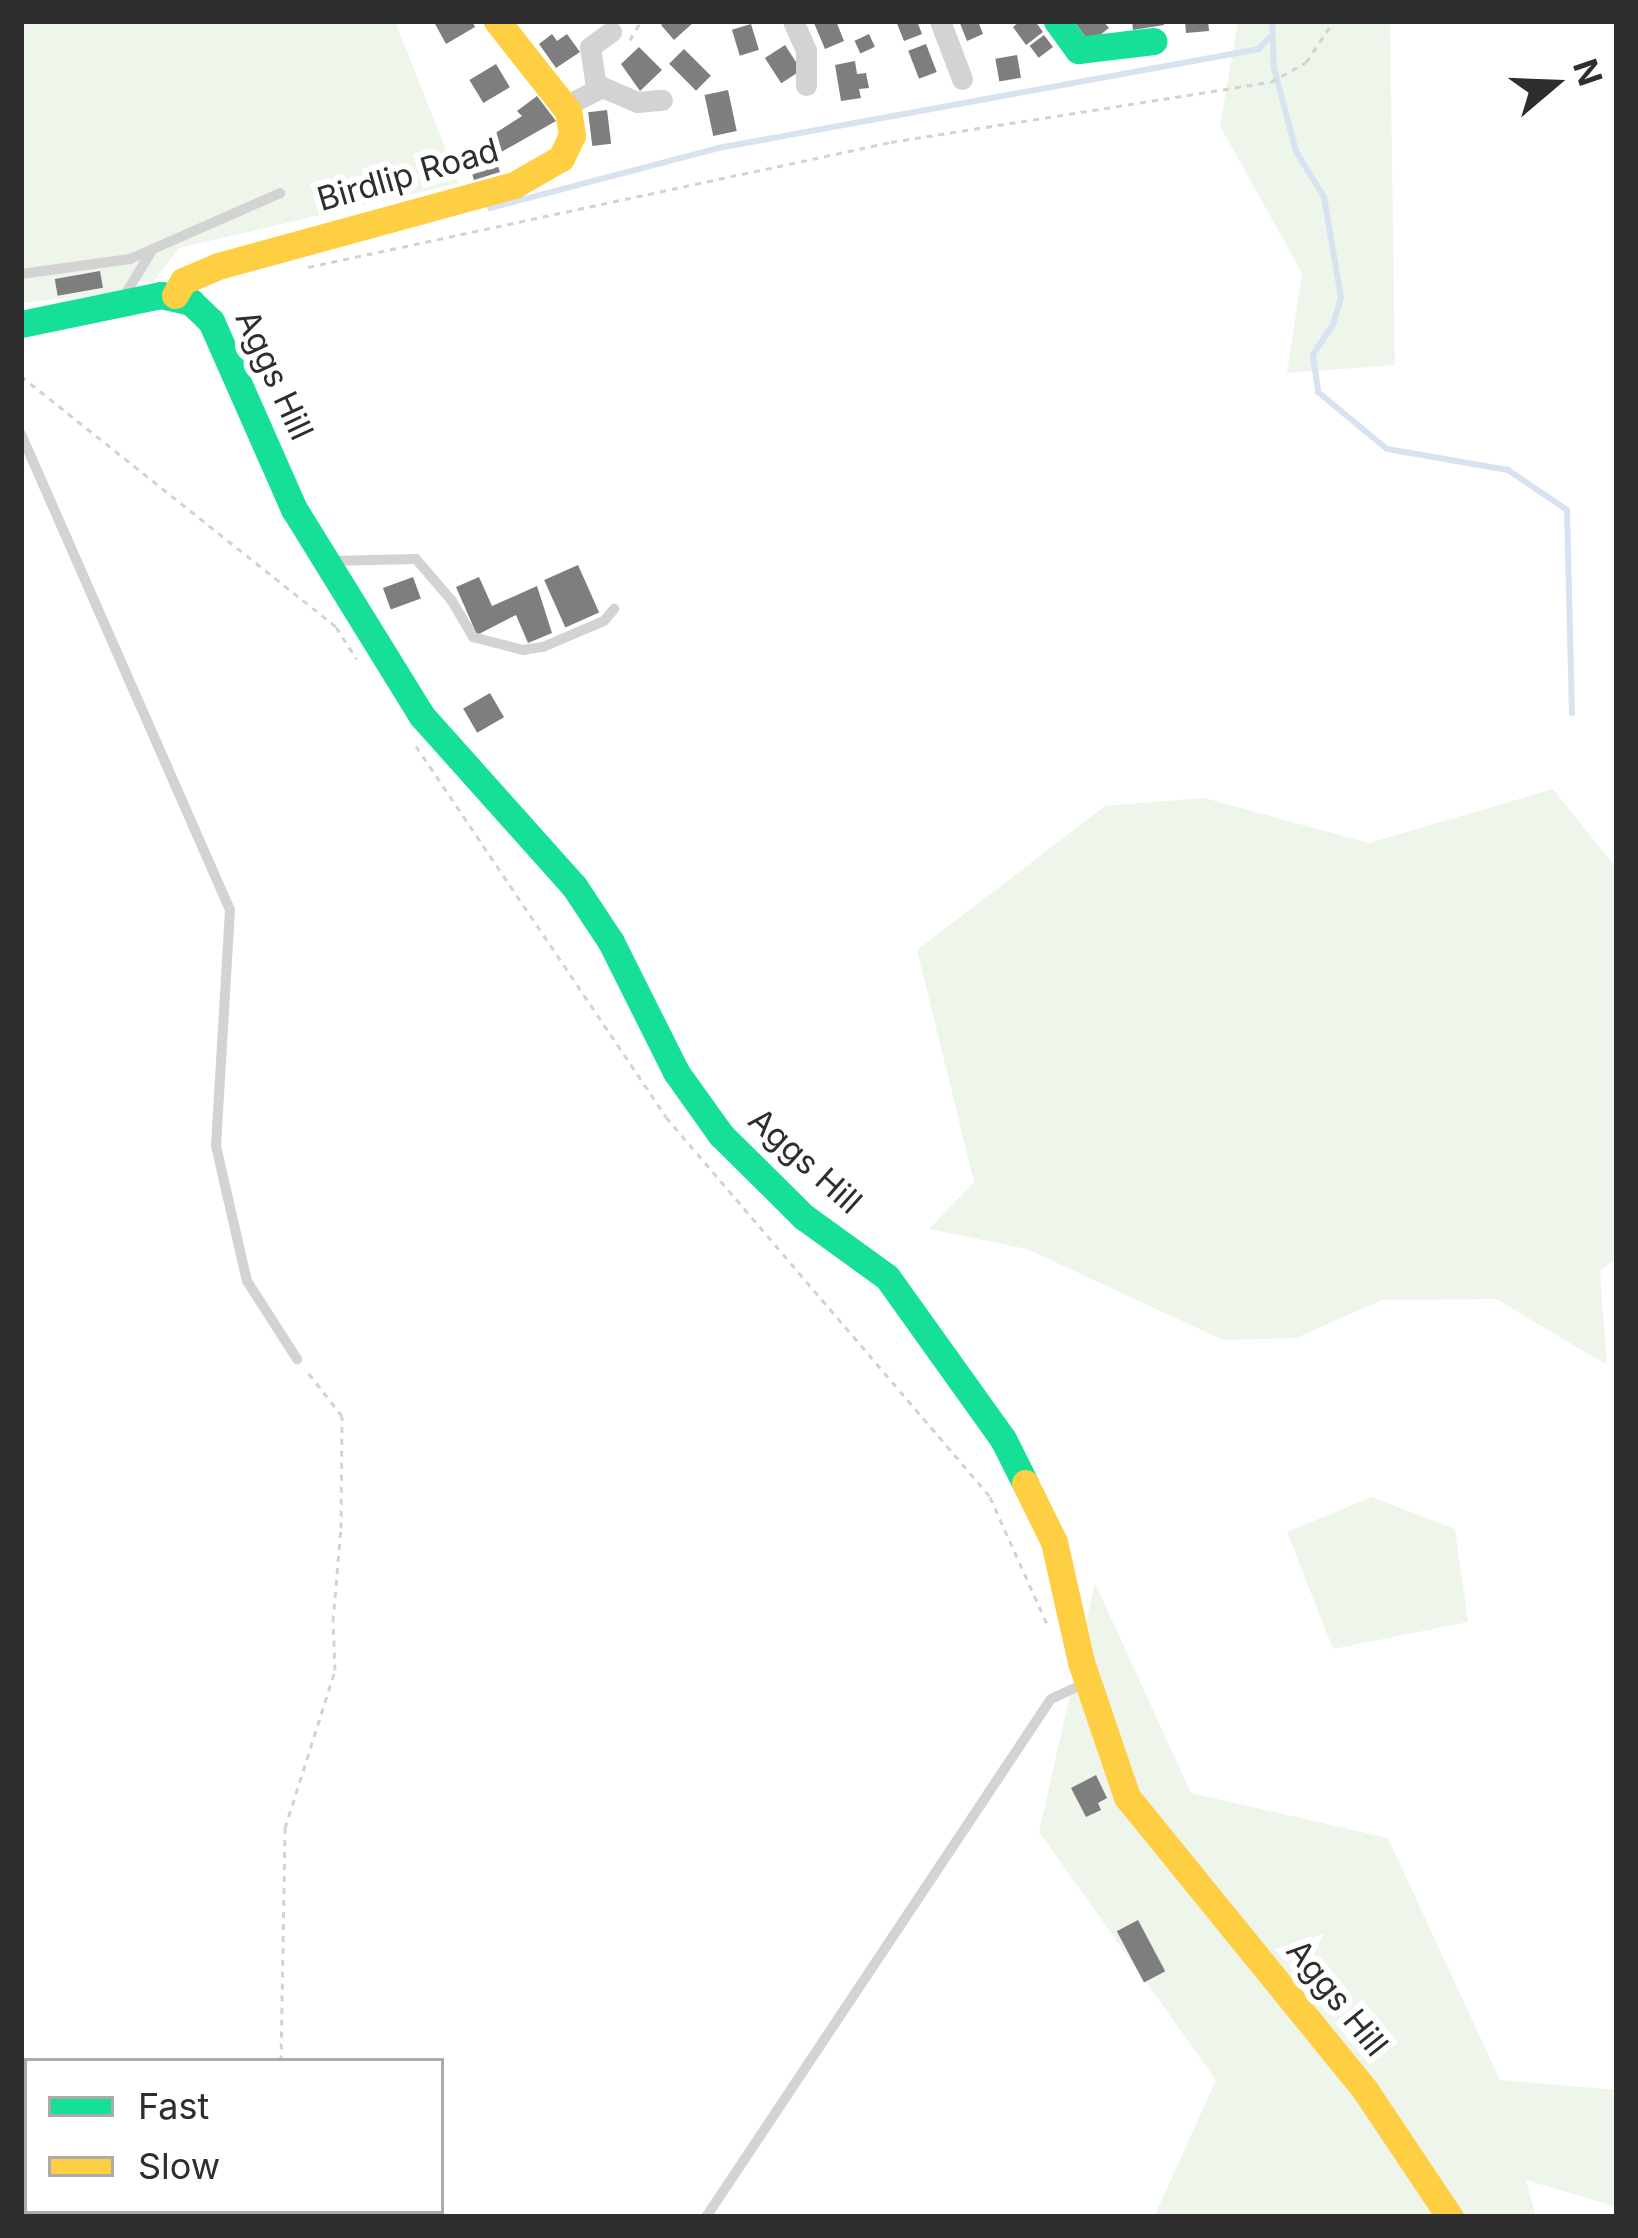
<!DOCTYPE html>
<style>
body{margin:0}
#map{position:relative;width:1638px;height:2238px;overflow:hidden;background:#fff;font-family:Inter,sans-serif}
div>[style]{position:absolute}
.green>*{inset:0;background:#eef5eb}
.stream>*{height:6px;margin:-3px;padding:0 3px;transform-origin:3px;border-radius:3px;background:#d8e3f2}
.building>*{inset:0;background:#7e7e7e;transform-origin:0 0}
.path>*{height:3px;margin-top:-1.5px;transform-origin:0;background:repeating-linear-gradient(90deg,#d3d3d3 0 6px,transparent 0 12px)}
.lane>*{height:10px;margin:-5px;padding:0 5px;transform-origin:5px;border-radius:5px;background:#d3d3d3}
.street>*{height:21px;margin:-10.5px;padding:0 10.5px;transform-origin:10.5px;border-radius:10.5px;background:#d3d3d3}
.fast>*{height:27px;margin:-13.5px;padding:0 13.5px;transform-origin:13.5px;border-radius:13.5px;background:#16e098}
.slow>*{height:27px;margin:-13.5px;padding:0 13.5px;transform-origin:13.5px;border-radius:13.5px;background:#ffcf43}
span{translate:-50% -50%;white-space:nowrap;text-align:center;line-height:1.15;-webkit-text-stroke:12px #fff;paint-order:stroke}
.street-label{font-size:33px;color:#2e2e2e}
.frame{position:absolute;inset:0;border:24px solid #2e2e2e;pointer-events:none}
.legend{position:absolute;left:24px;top:2058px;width:420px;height:156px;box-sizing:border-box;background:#fff;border:3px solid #ababab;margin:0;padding:15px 21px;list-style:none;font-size:36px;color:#2e2e2e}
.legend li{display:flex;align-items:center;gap:24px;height:60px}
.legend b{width:60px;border:3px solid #ababab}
.north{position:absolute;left:1494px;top:24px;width:120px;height:120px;-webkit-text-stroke:9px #fff;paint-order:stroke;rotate:71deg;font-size:33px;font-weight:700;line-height:48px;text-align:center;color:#2e2e2e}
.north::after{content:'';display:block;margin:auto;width:42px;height:54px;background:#2e2e2e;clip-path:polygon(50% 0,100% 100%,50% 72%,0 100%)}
</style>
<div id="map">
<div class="green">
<div style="clip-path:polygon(21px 21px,395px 21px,459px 183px,179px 248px,153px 282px,134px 281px,121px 292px,21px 303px)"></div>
<div style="clip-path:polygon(1238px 21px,1390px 21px,1395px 365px,1287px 373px,1302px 273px,1220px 126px)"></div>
<div style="clip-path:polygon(1553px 789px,1617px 869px,1617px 1258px,1600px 1271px,1607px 1365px,1496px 1299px,1382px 1300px,1296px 1338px,1223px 1340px,1027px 1249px,929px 1229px,974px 1182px,917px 950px,1105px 806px,1204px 798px,1369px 843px)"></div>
<div style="clip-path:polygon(1372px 1497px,1455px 1529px,1468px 1622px,1333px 1649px,1287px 1532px)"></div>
<div style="clip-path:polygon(1095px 1583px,1191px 1793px,1388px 1838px,1500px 2080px,1617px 2090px,1617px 2207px,1526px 2180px,1536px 2217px,1154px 2217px,1216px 2080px,1039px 1832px)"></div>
</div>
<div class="stream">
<div style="left:1272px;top:21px;width:47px;rotate:87.6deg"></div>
<div style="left:1274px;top:68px;width:86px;rotate:75.2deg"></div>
<div style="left:1296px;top:151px;width:54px;rotate:58.7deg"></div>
<div style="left:1324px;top:197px;width:102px;rotate:80.4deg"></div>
<div style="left:1341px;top:298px;width:27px;rotate:107deg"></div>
<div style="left:1333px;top:324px;width:37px;rotate:123deg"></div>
<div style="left:1313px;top:355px;width:37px;rotate:82deg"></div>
<div style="left:1318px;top:392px;width:89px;rotate:39.6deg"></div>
<div style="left:1387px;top:449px;width:123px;rotate:9.8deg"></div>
<div style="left:1508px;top:470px;width:71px;rotate:34.1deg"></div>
<div style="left:1567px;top:510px;width:203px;rotate:88.6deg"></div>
<div style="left:490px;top:208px;width:236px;rotate:-14.7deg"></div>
<div style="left:718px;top:148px;width:550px;rotate:-10.37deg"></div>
<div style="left:1259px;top:49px;width:15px;rotate:-48deg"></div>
</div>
<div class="building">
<div style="clip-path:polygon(472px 21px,475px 27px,446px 44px,434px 22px)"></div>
<div style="clip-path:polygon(666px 21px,695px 21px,674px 40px,661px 25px)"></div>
<div style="clip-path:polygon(836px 21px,844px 41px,825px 49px,814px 23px)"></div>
<div style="clip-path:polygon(896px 21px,917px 21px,922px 34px,904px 41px)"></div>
<div style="clip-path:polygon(959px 21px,978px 21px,983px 34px,967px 41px)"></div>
<div style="clip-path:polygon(1020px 21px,1035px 21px,1043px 32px,1026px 45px,1013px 27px)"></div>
<div style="clip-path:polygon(1079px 21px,1103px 21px,1109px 28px,1090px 43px,1076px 24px)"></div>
<div style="clip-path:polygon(1132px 21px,1163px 21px,1164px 25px,1133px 30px)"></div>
<div style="clip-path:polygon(1185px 21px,1208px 21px,1209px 31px,1186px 33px)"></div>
<div style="left:751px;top:24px;width:27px;height:20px;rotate:73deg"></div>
<div style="clip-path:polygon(552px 34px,557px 41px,567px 34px,580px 52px,556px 68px,539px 44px)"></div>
<div style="left:869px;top:34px;width:14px;height:16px;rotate:65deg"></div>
<div style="left:1044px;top:35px;width:15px;height:18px;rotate:53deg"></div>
<div style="left:926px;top:44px;width:30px;height:19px;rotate:69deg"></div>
<div style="left:785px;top:45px;width:30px;height:24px;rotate:57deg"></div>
<div style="clip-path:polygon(639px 47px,662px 70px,640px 91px,621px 64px)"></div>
<div style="left:684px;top:49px;width:38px;height:21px;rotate:45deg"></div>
<div style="left:1017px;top:55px;width:23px;height:22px;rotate:80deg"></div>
<div style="clip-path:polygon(855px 61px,857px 74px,866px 73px,869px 88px,859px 89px,861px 98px,841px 101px,835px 65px)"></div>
<div style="left:496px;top:64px;width:27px;height:31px;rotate:59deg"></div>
<div style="left:728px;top:90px;width:42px;height:24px;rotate:78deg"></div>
<div style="clip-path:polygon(537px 96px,556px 121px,496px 155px,489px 137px,522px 116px,517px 111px)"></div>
<div style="left:607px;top:110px;width:34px;height:19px;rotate:83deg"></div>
<div style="clip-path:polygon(479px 147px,482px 157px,494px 153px,500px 172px,474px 180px,465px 152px)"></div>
<div style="left:100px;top:271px;width:17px;height:46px;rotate:80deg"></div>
<div style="left:578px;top:565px;width:52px;height:37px;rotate:66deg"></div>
<div style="left:413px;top:577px;width:23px;height:32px;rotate:70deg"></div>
<div style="clip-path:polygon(479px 577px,492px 606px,537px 586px,552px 633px,528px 643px,516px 615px,477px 635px,456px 587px)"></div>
<div style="left:490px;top:693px;width:28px;height:31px;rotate:60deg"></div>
<div style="clip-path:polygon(1096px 1775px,1107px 1798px,1098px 1803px,1101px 1810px,1086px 1817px,1071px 1788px)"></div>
<div style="left:1138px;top:1920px;width:58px;height:24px;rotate:62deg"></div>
</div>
<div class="path">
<div style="left:630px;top:40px;width:22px;rotate:-60deg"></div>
<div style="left:308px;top:267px;width:596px;rotate:-12.1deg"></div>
<div style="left:891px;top:142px;width:385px;rotate:-9deg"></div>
<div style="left:1271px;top:82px;width:40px;rotate:-29.7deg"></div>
<div style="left:1306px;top:62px;width:50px;rotate:-55.7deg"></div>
<div style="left:21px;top:376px;width:403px;rotate:38.5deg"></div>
<div style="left:336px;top:627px;width:38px;rotate:57deg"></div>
<div style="left:416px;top:746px;width:447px;rotate:56deg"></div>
<div style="left:666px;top:1117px;width:499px;rotate:49.5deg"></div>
<div style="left:990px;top:1497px;width:141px;rotate:65.8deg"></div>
<div style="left:281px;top:2061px;width:233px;rotate:-89deg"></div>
<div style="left:285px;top:1828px;width:166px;rotate:-72.4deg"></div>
<div style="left:335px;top:1670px;width:49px;rotate:-92.3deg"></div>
<div style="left:333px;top:1621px;width:93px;rotate:-85.1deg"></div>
<div style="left:341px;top:1528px;width:112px;rotate:-89.5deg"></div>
<div style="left:342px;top:1416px;width:58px;rotate:-128deg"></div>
<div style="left:336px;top:2211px;width:7px;rotate:63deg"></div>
</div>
<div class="lane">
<div style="left:21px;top:274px;width:110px;rotate:-7.8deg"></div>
<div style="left:130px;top:259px;width:164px;rotate:-23.7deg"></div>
<div style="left:123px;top:298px;width:54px;rotate:-58.7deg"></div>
<div style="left:21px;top:434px;width:520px;rotate:66.29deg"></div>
<div style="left:230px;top:910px;width:236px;rotate:93.4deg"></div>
<div style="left:216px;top:1146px;width:139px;rotate:77.1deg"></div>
<div style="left:247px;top:1281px;width:93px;rotate:57.3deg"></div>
<div style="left:329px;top:561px;width:87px;rotate:-1.3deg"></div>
<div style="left:416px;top:559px;width:55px;rotate:49.4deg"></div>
<div style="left:452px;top:601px;width:42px;rotate:59.7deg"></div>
<div style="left:473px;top:637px;width:52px;rotate:14.6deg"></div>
<div style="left:523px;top:650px;width:20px;rotate:-9deg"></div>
<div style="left:543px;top:647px;width:66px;rotate:-23.1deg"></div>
<div style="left:604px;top:621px;width:16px;rotate:-50deg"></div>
<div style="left:706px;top:2217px;width:622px;rotate:-56.34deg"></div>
<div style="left:1051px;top:1699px;width:38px;rotate:-25deg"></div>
</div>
<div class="street">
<div style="left:793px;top:21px;width:32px;rotate:66deg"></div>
<div style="left:806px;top:50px;width:35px;rotate:90deg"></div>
<div style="left:940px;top:21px;width:62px;rotate:69.2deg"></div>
<div style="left:596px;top:87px;width:40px;rotate:-98.5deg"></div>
<div style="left:590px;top:47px;width:26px;rotate:-36deg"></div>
<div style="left:565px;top:106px;width:42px;rotate:-27.2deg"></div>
<div style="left:602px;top:87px;width:38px;rotate:23deg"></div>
<div style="left:637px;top:102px;width:25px;rotate:-5deg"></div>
</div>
<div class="fast">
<div style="left:1057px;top:21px;width:36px;rotate:54deg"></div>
<div style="left:1078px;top:50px;width:76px;rotate:-6.8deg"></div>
<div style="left:21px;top:324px;width:143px;rotate:-11.7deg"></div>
<div style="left:161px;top:295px;width:31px;rotate:13deg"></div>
<div style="left:191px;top:302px;width:28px;rotate:44deg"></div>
<div style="left:211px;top:321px;width:206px;rotate:66.2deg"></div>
<div style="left:294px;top:509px;width:242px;rotate:58.3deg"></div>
<div style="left:421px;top:715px;width:229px;rotate:48.2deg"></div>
<div style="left:574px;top:886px;width:67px;rotate:56.5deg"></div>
<div style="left:611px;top:942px;width:145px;rotate:63.4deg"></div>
<div style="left:676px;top:1072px;width:77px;rotate:54.5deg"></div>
<div style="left:721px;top:1135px;width:117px;rotate:44.7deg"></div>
<div style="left:804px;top:1217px;width:102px;rotate:35.9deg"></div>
<div style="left:887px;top:1277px;width:199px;rotate:54.4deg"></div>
<div style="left:1003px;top:1439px;width:49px;rotate:63.4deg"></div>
</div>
<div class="slow">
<div style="left:175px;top:295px;width:16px;rotate:-60deg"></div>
<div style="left:183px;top:281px;width:38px;rotate:-23deg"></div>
<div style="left:218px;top:266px;width:307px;rotate:-15.3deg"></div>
<div style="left:514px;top:185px;width:54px;rotate:-29.9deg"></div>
<div style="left:561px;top:158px;width:25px;rotate:-64deg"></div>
<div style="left:572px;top:135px;width:24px;rotate:-99deg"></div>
<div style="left:568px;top:111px;width:115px;rotate:-128.3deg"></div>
<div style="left:1025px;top:1483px;width:66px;rotate:63.8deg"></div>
<div style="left:1054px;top:1542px;width:123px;rotate:77.3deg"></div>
<div style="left:1081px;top:1662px;width:143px;rotate:71.2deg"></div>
<div style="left:1127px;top:1797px;width:377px;rotate:50.9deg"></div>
<div style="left:1365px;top:2090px;width:153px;rotate:56.2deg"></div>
</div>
<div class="street-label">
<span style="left:408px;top:175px;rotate:-16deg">Birdlip Road</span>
<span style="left:274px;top:375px;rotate:65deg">Aggs Hill</span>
<span style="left:805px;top:1161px;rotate:42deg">Aggs Hill</span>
<span style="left:1337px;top:1998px;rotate:51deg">Aggs Hill</span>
</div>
<div class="frame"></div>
<ul class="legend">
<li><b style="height:15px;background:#16e098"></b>Fast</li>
<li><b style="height:15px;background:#ffcf43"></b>Slow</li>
</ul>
<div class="north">N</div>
</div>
